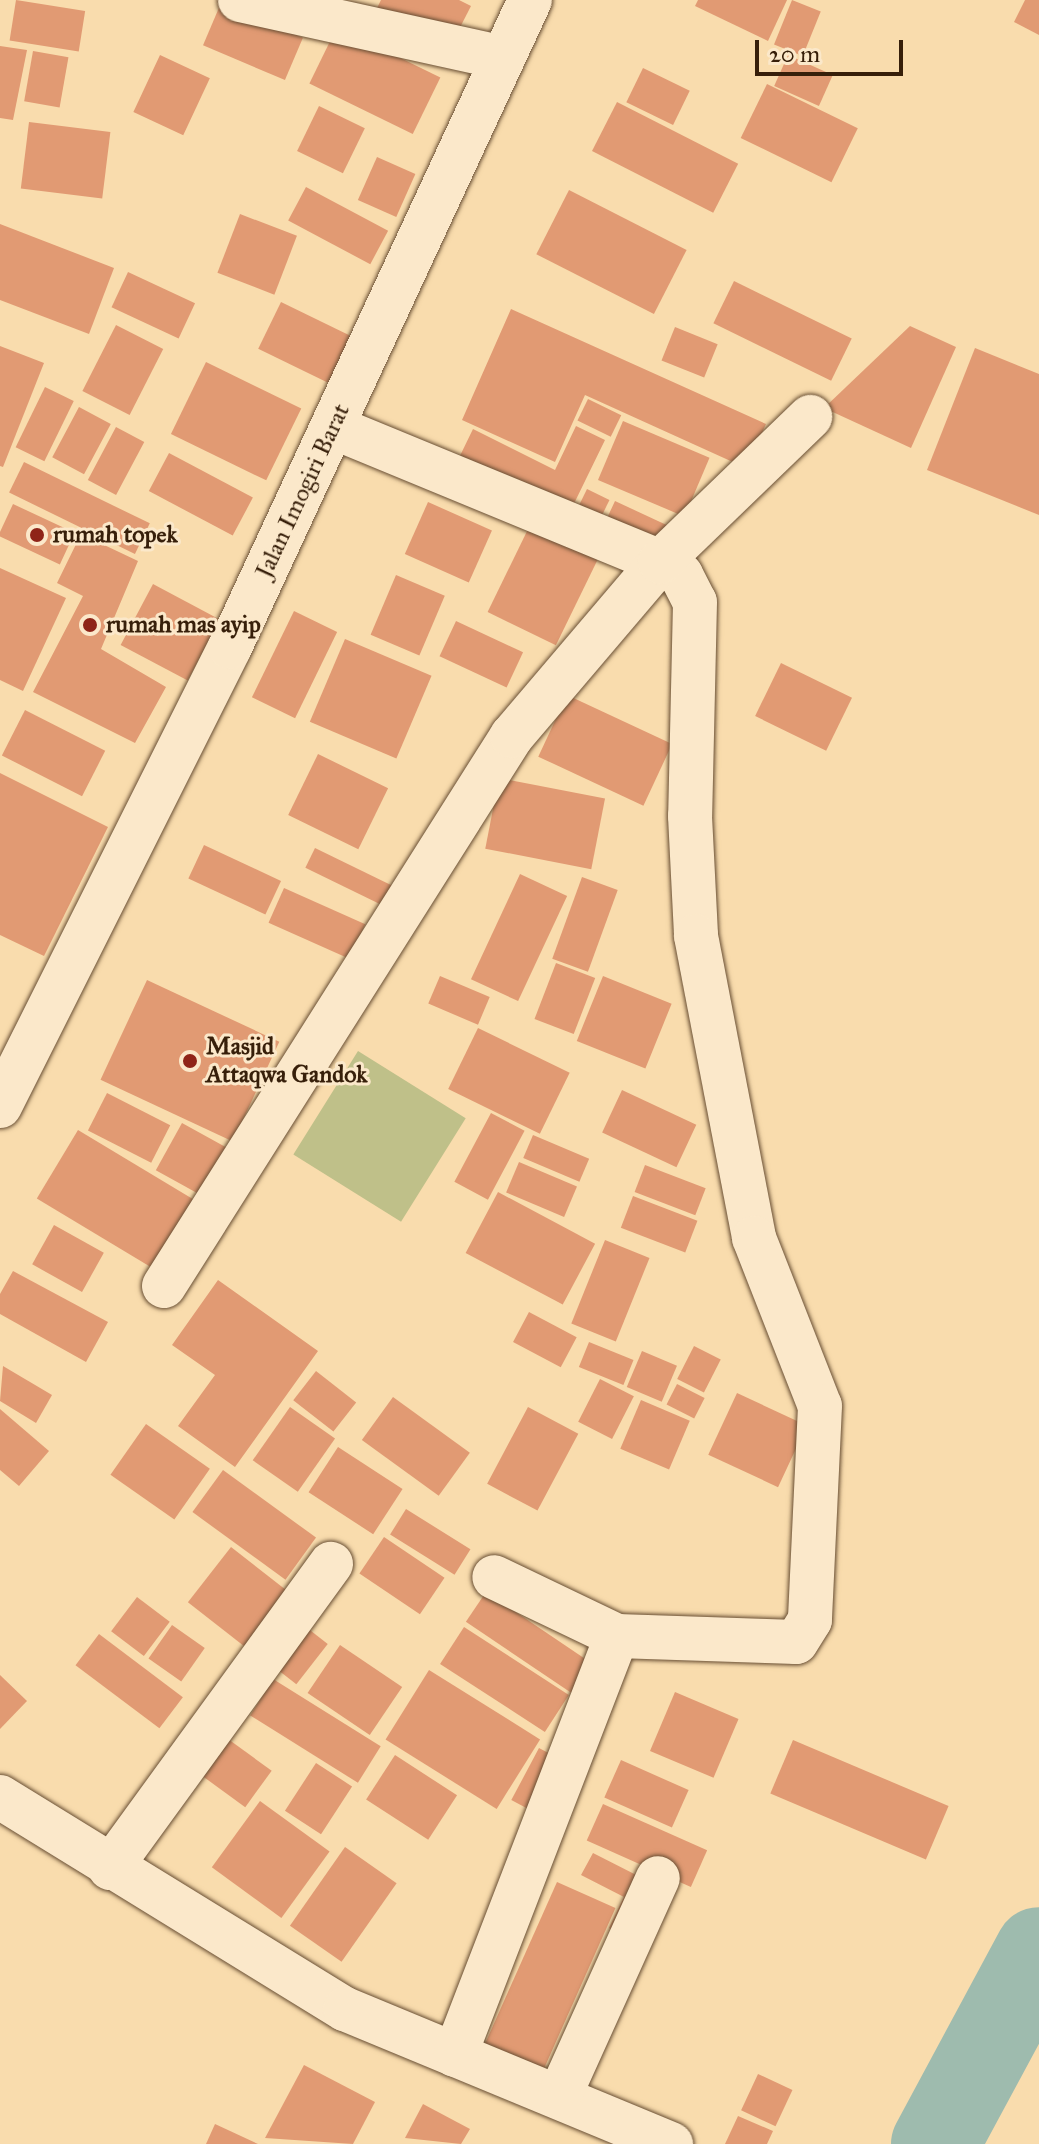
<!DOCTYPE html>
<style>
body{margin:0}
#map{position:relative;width:1039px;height:2144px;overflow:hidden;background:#f9dcad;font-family:"IM FELL Great Primer",serif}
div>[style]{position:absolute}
.green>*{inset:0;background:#bfc089;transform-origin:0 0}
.river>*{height:88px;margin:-44px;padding:0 44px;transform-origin:44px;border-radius:44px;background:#9ebbae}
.building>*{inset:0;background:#e19a73;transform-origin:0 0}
.roads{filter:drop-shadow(0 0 2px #684e33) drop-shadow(0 0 2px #684e33)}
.minor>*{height:44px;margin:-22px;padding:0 22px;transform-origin:22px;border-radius:22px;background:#fbe8ca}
.secondary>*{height:44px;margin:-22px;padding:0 22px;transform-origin:22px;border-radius:22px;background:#fbe8ca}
.dots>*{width:22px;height:22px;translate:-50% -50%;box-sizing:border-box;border:4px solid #fbe8ca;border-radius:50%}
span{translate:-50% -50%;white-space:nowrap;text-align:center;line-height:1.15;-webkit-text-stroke:6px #fbe8ca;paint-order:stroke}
.street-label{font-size:24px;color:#371f0a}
.poi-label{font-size:24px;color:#371f0a;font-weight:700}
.left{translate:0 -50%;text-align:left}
.scale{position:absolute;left:755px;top:40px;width:148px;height:36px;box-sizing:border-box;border:4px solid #371f0a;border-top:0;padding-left:10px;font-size:24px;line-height:28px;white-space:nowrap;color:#371f0a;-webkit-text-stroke:6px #fbe8ca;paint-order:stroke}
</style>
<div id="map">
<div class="green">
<div style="left:358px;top:1051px;width:127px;height:122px;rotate:32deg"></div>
</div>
<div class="river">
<div style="left:935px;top:2144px;width:219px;rotate:-61.7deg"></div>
</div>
<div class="building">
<div style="left:16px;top:0;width:70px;height:41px;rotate:9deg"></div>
<div style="clip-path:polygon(381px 0,459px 0,471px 6px,451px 45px,377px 8px)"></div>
<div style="clip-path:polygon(698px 0,787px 0,768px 41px,695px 6px)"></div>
<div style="left:792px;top:0;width:31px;height:48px;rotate:22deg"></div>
<div style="clip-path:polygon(1025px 0,1039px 0,1039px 35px,1014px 22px)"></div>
<div style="left:221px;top:3px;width:89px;height:46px;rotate:23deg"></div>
<div style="left:337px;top:27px;width:115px;height:63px;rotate:26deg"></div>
<div style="clip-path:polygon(0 46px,27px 50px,13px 120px,0 118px)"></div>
<div style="left:33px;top:51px;width:36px;height:51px;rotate:10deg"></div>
<div style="left:160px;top:55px;width:55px;height:63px;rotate:25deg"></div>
<div style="left:788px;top:55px;width:49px;height:34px;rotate:24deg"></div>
<div style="left:643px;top:68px;width:52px;height:38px;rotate:26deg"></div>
<div style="left:767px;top:84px;width:101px;height:60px;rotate:26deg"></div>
<div style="left:617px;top:102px;width:136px;height:55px;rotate:27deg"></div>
<div style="left:319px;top:106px;width:51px;height:50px;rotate:26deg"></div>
<div style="left:29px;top:122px;width:82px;height:67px;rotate:7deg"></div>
<div style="left:377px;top:157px;width:42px;height:47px;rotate:24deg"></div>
<div style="left:306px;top:187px;width:93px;height:38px;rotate:28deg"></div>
<div style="left:569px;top:190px;width:132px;height:72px;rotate:27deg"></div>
<div style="left:240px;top:214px;width:61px;height:63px;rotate:21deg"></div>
<div style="clip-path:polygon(0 224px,114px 268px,89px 334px,0 300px)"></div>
<div style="left:128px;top:272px;width:74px;height:39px;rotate:25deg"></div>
<div style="left:734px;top:281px;width:131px;height:47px;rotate:26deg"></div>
<div style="left:281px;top:302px;width:80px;height:52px;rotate:26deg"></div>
<div style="clip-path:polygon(511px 309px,766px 424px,746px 468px,585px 395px,555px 462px,462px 420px)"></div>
<div style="left:116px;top:325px;width:53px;height:74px;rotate:27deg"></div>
<div style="clip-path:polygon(910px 326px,956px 347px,911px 448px,824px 408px)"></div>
<div style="left:675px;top:327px;width:46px;height:36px;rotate:22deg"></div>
<div style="clip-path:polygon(0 346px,44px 363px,3px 467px,0 466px)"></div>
<div style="clip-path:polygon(975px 348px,1039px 374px,1039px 515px,927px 470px)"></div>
<div style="left:206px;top:362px;width:106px;height:80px;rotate:26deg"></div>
<div style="left:45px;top:387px;width:32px;height:67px;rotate:26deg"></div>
<div style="left:588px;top:399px;width:37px;height:24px;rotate:26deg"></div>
<div style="left:79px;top:407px;width:36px;height:57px;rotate:28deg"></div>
<div style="left:623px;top:421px;width:94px;height:64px;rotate:23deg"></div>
<div style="clip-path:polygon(576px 426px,605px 440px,567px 518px,456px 464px,473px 429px,555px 470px)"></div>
<div style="left:116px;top:427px;width:32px;height:60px;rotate:28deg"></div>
<div style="left:169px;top:453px;width:95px;height:43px;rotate:28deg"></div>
<div style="left:24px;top:462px;width:140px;height:34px;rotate:26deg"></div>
<div style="left:587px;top:489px;width:25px;height:32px;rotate:26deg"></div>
<div style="left:615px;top:501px;width:64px;height:33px;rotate:25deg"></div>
<div style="left:428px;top:502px;width:70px;height:57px;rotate:24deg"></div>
<div style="left:13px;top:504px;width:68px;height:35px;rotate:25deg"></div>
<div style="left:531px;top:523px;width:76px;height:99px;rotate:26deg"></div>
<div style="clip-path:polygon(81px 534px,138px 561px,101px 649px,166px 687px,135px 743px,33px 692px,83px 596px,57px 583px)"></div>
<div style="clip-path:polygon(0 568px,66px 598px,23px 691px,0 680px)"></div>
<div style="left:396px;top:575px;width:53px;height:65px;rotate:23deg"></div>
<div style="left:153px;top:584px;width:76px;height:69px;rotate:28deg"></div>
<div style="left:294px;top:611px;width:48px;height:96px;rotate:26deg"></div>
<div style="left:456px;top:621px;width:74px;height:39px;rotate:25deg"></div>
<div style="left:345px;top:639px;width:94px;height:90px;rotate:23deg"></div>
<div style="left:781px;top:663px;width:79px;height:59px;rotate:26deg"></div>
<div style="left:567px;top:695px;width:116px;height:68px;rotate:25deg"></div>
<div style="left:25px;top:710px;width:90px;height:51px;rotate:27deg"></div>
<div style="left:318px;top:754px;width:78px;height:68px;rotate:26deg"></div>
<div style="clip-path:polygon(0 773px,108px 827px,44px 956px,0 935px)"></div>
<div style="left:499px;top:778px;width:108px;height:72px;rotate:11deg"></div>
<div style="left:204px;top:845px;width:85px;height:37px;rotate:25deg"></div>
<div style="left:315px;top:848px;width:93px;height:22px;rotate:26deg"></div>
<div style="left:520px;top:874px;width:52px;height:116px;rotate:25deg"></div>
<div style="left:582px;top:877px;width:38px;height:87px;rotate:20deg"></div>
<div style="left:284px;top:888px;width:89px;height:38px;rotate:24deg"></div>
<div style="left:556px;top:963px;width:42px;height:60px;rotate:21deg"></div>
<div style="left:440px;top:976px;width:54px;height:30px;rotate:23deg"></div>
<div style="left:603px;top:976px;width:74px;height:70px;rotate:22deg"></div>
<div style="left:147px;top:980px;width:146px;height:110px;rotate:25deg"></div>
<div style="left:478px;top:1028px;width:102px;height:68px;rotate:26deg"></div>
<div style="left:622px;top:1090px;width:82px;height:47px;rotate:25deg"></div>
<div style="left:107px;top:1093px;width:71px;height:42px;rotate:27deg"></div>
<div style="left:491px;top:1113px;width:38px;height:78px;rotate:28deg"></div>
<div style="left:182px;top:1123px;width:58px;height:54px;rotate:29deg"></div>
<div style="left:78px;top:1130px;width:146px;height:80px;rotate:31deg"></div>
<div style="left:533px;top:1135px;width:61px;height:25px;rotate:23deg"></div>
<div style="left:519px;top:1162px;width:63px;height:33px;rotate:23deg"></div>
<div style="left:645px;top:1165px;width:65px;height:29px;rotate:21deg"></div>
<div style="left:498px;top:1192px;width:110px;height:69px;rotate:28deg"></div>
<div style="left:633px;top:1196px;width:69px;height:34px;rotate:21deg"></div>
<div style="left:54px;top:1225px;width:57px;height:45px;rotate:29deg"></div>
<div style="left:605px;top:1240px;width:48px;height:90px;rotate:22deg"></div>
<div style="clip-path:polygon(13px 1271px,108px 1322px,86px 1362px,0 1314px,0 1294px)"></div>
<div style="clip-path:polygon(218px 1280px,318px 1351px,235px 1467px,178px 1426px,215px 1375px,172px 1345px)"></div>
<div style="left:529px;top:1312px;width:54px;height:34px;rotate:28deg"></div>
<div style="left:589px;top:1342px;width:48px;height:27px;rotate:22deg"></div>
<div style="left:694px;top:1346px;width:30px;height:37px;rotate:27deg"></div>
<div style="left:642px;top:1351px;width:38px;height:39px;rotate:23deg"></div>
<div style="clip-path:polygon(3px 1366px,52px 1395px,36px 1423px,0 1401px)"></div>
<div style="left:316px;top:1371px;width:51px;height:37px;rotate:38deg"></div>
<div style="left:600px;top:1379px;width:38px;height:48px;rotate:27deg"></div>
<div style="left:677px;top:1384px;width:31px;height:23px;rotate:27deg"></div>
<div style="left:737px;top:1393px;width:77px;height:68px;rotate:25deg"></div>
<div style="left:393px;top:1397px;width:95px;height:53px;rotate:36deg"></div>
<div style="left:641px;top:1400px;width:53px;height:53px;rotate:23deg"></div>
<div style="left:290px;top:1407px;width:55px;height:65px;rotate:35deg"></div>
<div style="left:528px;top:1407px;width:57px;height:87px;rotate:28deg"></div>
<div style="clip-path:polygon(0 1409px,49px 1451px,19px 1486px,0 1470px)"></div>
<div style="left:146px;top:1424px;width:78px;height:62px;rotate:35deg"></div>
<div style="left:338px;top:1447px;width:77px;height:54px;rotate:33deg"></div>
<div style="left:223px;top:1470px;width:115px;height:52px;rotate:36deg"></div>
<div style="left:406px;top:1509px;width:76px;height:30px;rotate:32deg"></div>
<div style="left:384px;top:1537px;width:73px;height:44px;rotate:34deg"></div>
<div style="left:231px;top:1547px;width:80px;height:70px;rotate:38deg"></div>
<div style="left:486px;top:1592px;width:135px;height:36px;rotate:34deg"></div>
<div style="left:137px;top:1597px;width:41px;height:43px;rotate:37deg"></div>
<div style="left:297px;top:1620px;width:39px;height:51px;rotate:38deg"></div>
<div style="left:172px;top:1625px;width:40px;height:41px;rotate:35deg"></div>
<div style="left:464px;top:1627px;width:125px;height:44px;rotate:33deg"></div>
<div style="left:99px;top:1634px;width:105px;height:39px;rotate:37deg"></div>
<div style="left:340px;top:1645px;width:75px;height:58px;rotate:34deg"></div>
<div style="left:429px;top:1670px;width:131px;height:82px;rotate:32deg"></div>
<div style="clip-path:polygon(0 1675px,27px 1701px,0 1729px)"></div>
<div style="left:273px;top:1679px;width:127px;height:43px;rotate:32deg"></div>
<div style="left:675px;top:1692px;width:69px;height:64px;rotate:23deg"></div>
<div style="left:228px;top:1739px;width:54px;height:45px;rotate:36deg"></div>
<div style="left:793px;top:1740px;width:169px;height:58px;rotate:23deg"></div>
<div style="left:539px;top:1748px;width:32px;height:59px;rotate:28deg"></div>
<div style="left:395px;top:1755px;width:74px;height:53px;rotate:33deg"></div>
<div style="left:621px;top:1760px;width:74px;height:41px;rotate:24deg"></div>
<div style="left:316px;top:1763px;width:43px;height:57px;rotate:33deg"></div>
<div style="left:260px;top:1801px;width:86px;height:82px;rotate:36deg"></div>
<div style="left:603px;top:1804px;width:114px;height:40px;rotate:24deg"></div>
<div style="left:345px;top:1847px;width:63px;height:96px;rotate:35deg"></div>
<div style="clip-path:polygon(593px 1853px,652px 1883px,625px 1937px,609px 1928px,624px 1897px,581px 1875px)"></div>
<div style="left:557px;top:1882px;width:64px;height:180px;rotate:24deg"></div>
<div style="clip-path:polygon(304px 2065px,375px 2102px,353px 2144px,265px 2138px)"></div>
<div style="left:758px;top:2074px;width:38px;height:40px;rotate:25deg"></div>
<div style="clip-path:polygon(423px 2104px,470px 2129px,461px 2144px,405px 2138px)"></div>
<div style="clip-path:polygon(738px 2116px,773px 2131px,767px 2144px,725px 2144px)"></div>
<div style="clip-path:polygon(215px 2124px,258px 2144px,206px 2144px)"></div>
</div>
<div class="roads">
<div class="minor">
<div style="left:240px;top:0;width:269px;rotate:12.4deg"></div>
<div style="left:333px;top:427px;width:354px;rotate:22.4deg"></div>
<div style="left:660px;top:562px;width:25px;rotate:32deg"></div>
<div style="left:681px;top:575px;width:30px;rotate:63deg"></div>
<div style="left:695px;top:602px;width:214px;rotate:91.3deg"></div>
<div style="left:690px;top:816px;width:120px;rotate:87.1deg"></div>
<div style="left:696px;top:936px;width:308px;rotate:79.1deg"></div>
<div style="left:754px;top:1238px;width:180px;rotate:68.6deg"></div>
<div style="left:820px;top:1406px;width:214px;rotate:92.7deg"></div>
<div style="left:810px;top:1620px;width:26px;rotate:122deg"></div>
<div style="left:796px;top:1642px;width:179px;rotate:-178.1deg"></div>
<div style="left:617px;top:1636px;width:136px;rotate:-154.4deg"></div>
<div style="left:164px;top:1286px;width:651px;rotate:-57.68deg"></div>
<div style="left:512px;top:736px;width:228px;rotate:-49.6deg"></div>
<div style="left:660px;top:562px;width:209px;rotate:-44deg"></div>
<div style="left:0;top:1797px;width:405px;rotate:31.6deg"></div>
<div style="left:345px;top:2009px;width:353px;rotate:22.5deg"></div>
<div style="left:110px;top:1868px;width:376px;rotate:-54deg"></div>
<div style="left:455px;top:2055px;width:449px;rotate:-68.9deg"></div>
<div style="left:559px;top:2097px;width:240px;rotate:-65.7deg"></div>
</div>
<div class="secondary">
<div style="left:0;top:1106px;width:513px;rotate:-63.39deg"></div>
<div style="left:230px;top:647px;width:713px;rotate:-65.12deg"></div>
</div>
</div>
<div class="dots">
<div style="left:37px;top:535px;background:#8f2418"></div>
<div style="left:90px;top:625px;background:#8f2418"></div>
<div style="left:190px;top:1061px;background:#8f2418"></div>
</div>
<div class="street-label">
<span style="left:303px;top:491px;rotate:-65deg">Jalan Imogiri Barat</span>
</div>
<div class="poi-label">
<span class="left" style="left:53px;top:535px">rumah topek</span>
<span class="left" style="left:106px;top:625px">rumah mas ayip</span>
<span class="left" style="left:206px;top:1061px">Masjid<br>Attaqwa Gandok</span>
</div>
<div class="scale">20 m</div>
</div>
